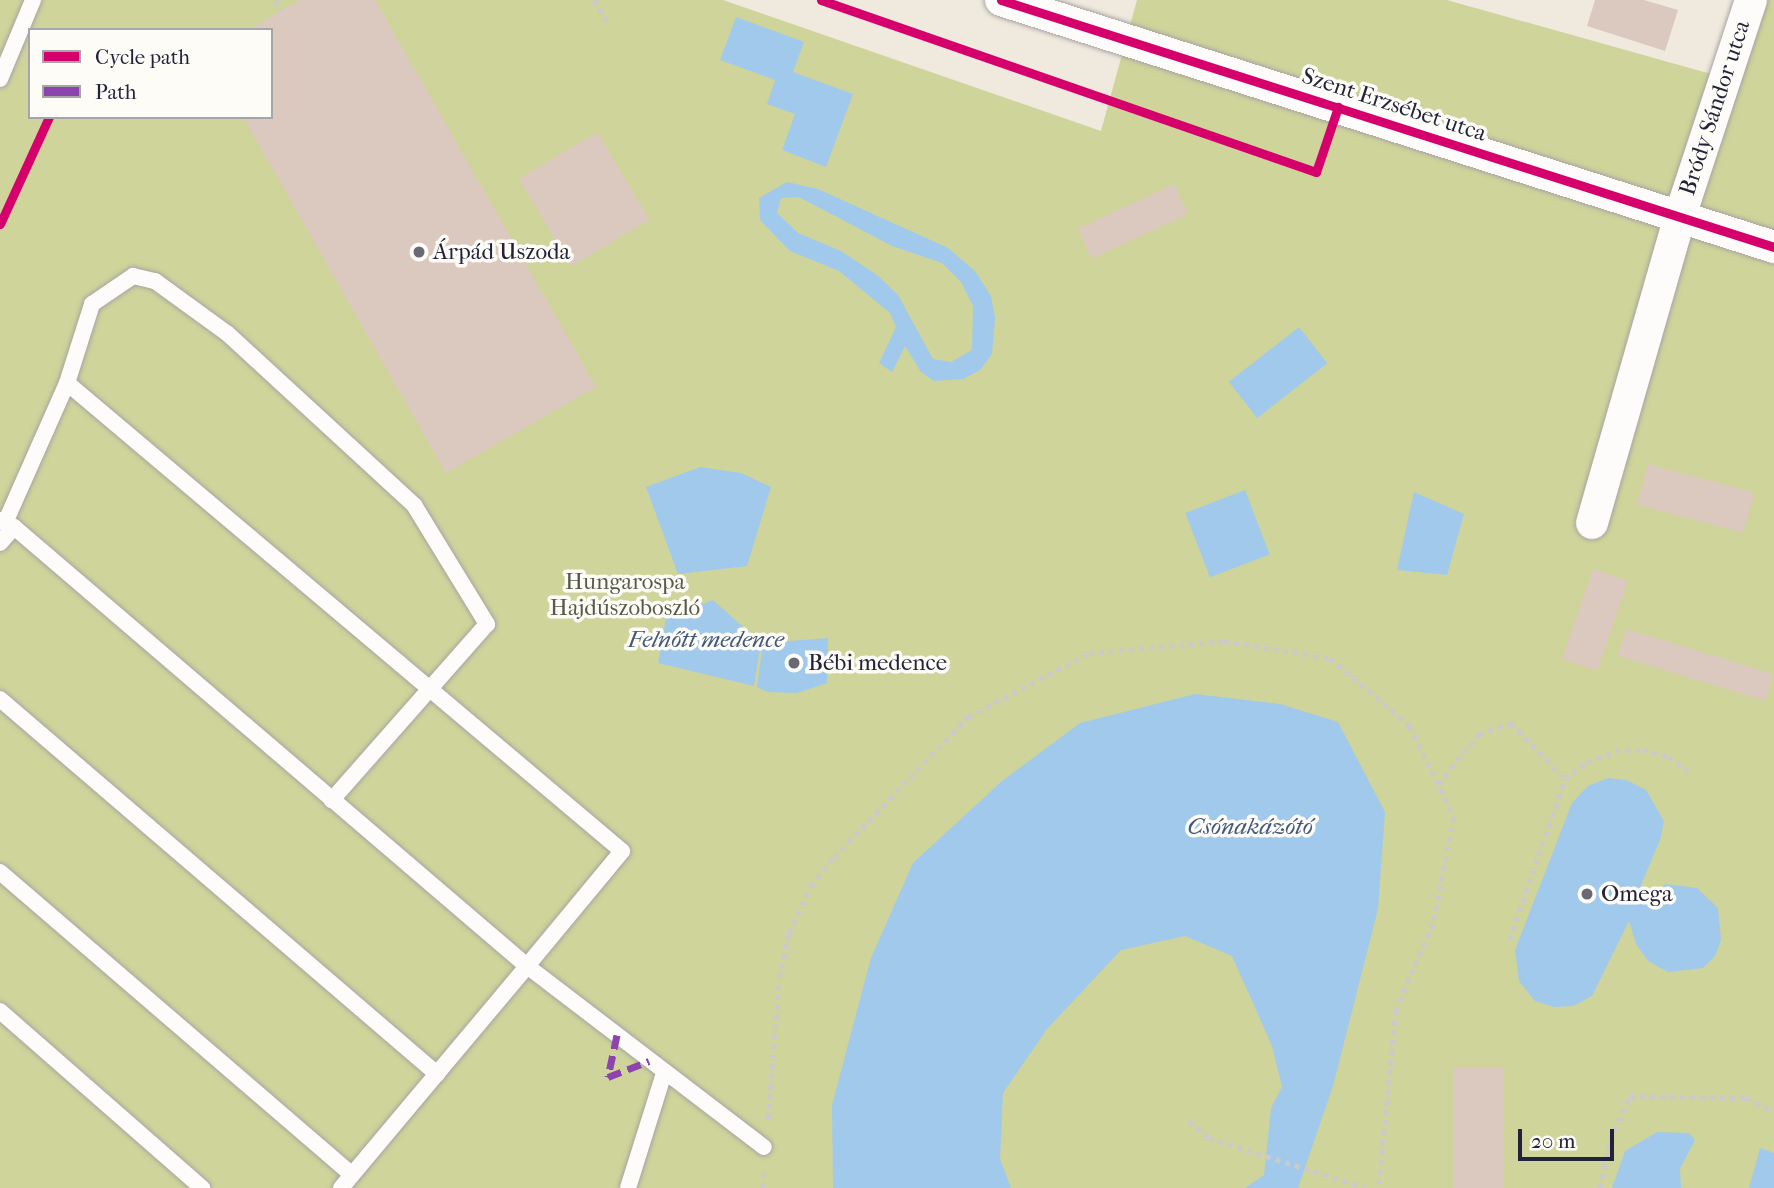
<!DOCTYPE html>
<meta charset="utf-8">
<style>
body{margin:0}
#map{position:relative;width:1774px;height:1188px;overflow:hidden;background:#efe9de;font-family:"IM FELL French Canon",serif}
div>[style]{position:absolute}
.green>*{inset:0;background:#cfd49b}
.water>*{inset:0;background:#a0c9eb;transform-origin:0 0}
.building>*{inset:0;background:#dbc9bf;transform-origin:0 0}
.path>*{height:4.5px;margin-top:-2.25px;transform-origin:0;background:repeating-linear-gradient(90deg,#cbcaca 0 5px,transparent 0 10px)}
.roads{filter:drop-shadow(0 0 2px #a8a4a1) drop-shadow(0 0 2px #a8a4a1)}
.service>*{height:16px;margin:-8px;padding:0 8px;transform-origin:8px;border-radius:8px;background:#fdfcfa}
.minor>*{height:32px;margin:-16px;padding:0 16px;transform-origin:16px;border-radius:16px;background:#fdfcfa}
.quiet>*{height:7px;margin-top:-3.5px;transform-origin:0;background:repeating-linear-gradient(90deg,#8e44ad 0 14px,transparent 0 21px)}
.cycleway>*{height:9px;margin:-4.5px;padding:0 4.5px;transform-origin:4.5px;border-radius:4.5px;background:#d6006c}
.dots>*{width:19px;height:19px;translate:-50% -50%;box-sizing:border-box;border:4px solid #fdfcf7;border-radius:50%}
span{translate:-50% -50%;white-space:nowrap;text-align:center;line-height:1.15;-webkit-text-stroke:7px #fdfcf7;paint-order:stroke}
.street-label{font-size:23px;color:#22223b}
.poi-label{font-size:23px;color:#22223b}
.left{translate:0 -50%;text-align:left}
.park-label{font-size:23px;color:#555a49}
.water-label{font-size:24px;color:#42587b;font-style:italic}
.legend{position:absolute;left:28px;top:28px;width:245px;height:91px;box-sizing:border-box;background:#fdfcf7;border:2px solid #a5a5ac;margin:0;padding:9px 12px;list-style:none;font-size:21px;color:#22223b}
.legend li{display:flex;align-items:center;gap:14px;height:35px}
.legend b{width:35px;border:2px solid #a5a5ac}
.scale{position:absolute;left:1518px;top:1129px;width:96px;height:32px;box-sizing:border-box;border:4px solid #22223b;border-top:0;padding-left:9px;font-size:21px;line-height:24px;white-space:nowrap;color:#22223b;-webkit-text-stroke:5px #fdfcf7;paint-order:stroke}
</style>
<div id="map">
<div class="green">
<div style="clip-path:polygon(evenodd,0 0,723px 0,1101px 131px,1137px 0,1447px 0,1729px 79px,1756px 0,1774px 0,1774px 1188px,0 1188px,0 0,30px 30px,271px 30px,271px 117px,30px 117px,30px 30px)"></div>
</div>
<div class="water">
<div style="clip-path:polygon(736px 17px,804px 42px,793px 72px,853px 94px,826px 167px,782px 150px,795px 114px,767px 104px,775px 80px,720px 60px)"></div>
<div style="clip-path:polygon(evenodd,787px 182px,818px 189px,948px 248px,975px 271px,991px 296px,995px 318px,992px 354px,980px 370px,963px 379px,934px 381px,921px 372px,905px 346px,892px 372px,879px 363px,896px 327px,890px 313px,839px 271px,790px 251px,760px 220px,759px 198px,787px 182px,799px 197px,892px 246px,942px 263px,961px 282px,973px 306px,972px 350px,951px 362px,933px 359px,898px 295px,877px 275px,841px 251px,798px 233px,777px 213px,781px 198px,799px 197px)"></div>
<div style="left:1299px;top:327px;width:46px;height:89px;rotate:52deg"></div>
<div style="clip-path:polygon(700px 467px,741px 473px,771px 487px,747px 566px,678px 574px,646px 487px)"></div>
<div style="left:1245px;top:490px;width:69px;height:64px;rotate:69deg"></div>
<div style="clip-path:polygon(1414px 492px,1464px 514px,1447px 575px,1397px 570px)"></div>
<div style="clip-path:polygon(713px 600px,761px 643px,754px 686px,658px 663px,666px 618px)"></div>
<div style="clip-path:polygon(828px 638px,827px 683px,797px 693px,768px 692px,757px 687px,763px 643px)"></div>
<div style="clip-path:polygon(1195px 694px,1280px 704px,1338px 722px,1385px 812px,1378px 909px,1333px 1086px,1298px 1188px,1245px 1188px,1264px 1175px,1271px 1108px,1282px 1087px,1272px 1046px,1232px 956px,1185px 936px,1121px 950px,1047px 1029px,1003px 1093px,1000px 1159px,1011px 1188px,833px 1188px,832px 1105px,871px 958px,913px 863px,1002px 781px,1080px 723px)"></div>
<div style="clip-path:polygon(1608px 778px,1626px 780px,1646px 790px,1664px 821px,1660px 840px,1636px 897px,1643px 902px,1666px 884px,1697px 888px,1718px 908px,1721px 940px,1715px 956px,1703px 968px,1668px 972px,1648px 961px,1636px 944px,1629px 921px,1592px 996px,1573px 1006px,1554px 1007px,1535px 1001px,1519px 981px,1515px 950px,1572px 803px,1588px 786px)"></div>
<div style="clip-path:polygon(1657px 1132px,1689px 1133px,1695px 1140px,1680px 1169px,1681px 1188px,1612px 1188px,1625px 1151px)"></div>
<div style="clip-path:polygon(1760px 1148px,1774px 1153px,1774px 1188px,1749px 1188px)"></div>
</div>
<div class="building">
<div style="clip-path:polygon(300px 0,375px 0,596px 387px,446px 473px,243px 117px,271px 117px,271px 30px,248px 30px)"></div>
<div style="clip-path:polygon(1595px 0,1644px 0,1678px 10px,1665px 51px,1587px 26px)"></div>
<div style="left:597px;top:132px;width:102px;height:91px;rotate:59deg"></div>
<div style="left:1174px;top:184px;width:33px;height:106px;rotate:65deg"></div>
<div style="left:1648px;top:464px;width:110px;height:42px;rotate:15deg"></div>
<div style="left:1593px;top:569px;width:37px;height:95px;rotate:19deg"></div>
<div style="left:1626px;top:629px;width:154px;height:28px;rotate:17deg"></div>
<div style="left:1453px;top:1068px;width:51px;height:120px"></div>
</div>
<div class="path">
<div style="left:276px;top:0;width:12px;rotate:66deg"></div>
<div style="left:594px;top:0;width:25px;rotate:58deg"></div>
<div style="left:1438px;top:784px;width:65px;rotate:-50.6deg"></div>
<div style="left:1479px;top:734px;width:34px;rotate:-19deg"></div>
<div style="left:1511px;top:723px;width:78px;rotate:46deg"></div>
<div style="left:1509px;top:940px;width:170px;rotate:-70.8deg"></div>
<div style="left:1565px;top:779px;width:28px;rotate:-38deg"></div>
<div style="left:1587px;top:762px;width:30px;rotate:-21deg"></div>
<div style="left:1615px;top:751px;width:28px;rotate:-4deg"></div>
<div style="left:1643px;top:749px;width:27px;rotate:17deg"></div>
<div style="left:1669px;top:757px;width:24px;rotate:36deg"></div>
<div style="left:768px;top:1119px;width:141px;rotate:-85.5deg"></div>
<div style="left:779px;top:978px;width:46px;rotate:-77.5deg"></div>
<div style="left:789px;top:933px;width:52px;rotate:-64.9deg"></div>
<div style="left:811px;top:886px;width:37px;rotate:-52deg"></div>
<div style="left:834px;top:857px;width:194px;rotate:-46.3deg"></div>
<div style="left:968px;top:717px;width:137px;rotate:-27.9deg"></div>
<div style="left:1089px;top:653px;width:136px;rotate:-5.1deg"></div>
<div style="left:1224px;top:641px;width:107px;rotate:9.1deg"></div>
<div style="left:1330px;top:658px;width:105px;rotate:40.4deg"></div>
<div style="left:1410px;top:726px;width:101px;rotate:64.2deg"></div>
<div style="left:1454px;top:817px;width:109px;rotate:101.1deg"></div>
<div style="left:1433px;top:924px;width:94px;rotate:113.3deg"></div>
<div style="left:1396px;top:1010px;width:179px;rotate:95.5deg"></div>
<div style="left:1189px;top:1121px;width:26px;rotate:40deg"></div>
<div style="left:1209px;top:1138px;width:165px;rotate:17.7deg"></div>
<div style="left:763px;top:1188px;width:18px;rotate:-90deg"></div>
<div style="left:1600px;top:1188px;width:49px;rotate:-78.2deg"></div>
<div style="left:1610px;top:1140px;width:48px;rotate:-65.6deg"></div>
<div style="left:1630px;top:1096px;width:117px;rotate:1deg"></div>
<div style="left:1747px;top:1098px;width:30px;rotate:26deg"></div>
</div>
<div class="roads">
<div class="service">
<div style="left:0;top:79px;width:86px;rotate:-67.3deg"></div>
<div style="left:67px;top:383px;width:83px;rotate:-72.4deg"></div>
<div style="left:92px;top:304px;width:50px;rotate:-34.3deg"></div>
<div style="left:133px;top:276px;width:23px;rotate:13deg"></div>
<div style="left:155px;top:281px;width:90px;rotate:36deg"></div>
<div style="left:228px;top:334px;width:253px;rotate:42.6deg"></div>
<div style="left:414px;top:505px;width:140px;rotate:58.5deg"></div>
<div style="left:487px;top:624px;width:235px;rotate:131.4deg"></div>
<div style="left:0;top:520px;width:6px;rotate:31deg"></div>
<div style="left:5px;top:523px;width:10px;rotate:24deg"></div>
<div style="left:14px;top:527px;width:675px;rotate:40.56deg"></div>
<div style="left:527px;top:966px;width:149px;rotate:-50.4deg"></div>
<div style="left:622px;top:851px;width:726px;rotate:-139.86deg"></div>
<div style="left:67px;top:383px;width:153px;rotate:113.9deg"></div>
<div style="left:0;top:543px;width:21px;rotate:-49deg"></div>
<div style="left:0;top:699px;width:576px;rotate:40.63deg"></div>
<div style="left:0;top:872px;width:464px;rotate:40.7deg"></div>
<div style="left:0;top:1011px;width:269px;rotate:41.2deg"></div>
<div style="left:341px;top:1188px;width:290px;rotate:-50deg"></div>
<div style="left:527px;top:966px;width:298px;rotate:37.4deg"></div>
<div style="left:628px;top:1188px;width:121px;rotate:-72.6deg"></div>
</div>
<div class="minor">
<div style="left:1001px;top:0;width:812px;rotate:17.72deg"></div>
<div style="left:1592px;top:523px;width:319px;rotate:-74deg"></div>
<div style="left:1680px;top:216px;width:227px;rotate:-71.8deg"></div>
</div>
</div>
<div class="quiet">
<div style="left:617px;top:1035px;width:43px;rotate:102.1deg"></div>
<div style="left:608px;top:1077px;width:44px;rotate:-21.3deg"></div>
</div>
<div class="cycleway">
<div style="left:821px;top:0;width:524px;rotate:19.16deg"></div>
<div style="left:1316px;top:172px;width:69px;rotate:-71.3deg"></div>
<div style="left:1001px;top:0;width:812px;rotate:17.72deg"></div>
<div style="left:0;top:224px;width:118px;rotate:-65.4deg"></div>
</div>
<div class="dots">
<div style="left:419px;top:252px;background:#6a6874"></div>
<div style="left:794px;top:663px;background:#6a6874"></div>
<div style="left:1587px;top:894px;background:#6a6874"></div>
</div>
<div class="street-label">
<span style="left:1394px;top:105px;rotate:18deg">Szent Erzsébet utca</span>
<span style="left:1715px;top:108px;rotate:-72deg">Bródy Sándor utca</span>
</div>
<div class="poi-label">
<span class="left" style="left:433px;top:252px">Árpád Uszoda</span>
<span class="left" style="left:808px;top:663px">Bébi medence</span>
<span class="left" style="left:1601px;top:894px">Omega</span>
</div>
<div class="park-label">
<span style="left:625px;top:595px">Hungarospa<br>Hajdúszoboszló</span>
</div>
<div class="water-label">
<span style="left:706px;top:640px">Felnőtt medence</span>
<span style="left:1250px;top:827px">Csónakázótó</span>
</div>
<ul class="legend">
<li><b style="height:9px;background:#d6006c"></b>Cycle path</li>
<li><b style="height:9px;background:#8e44ad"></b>Path</li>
</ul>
<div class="scale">20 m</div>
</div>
